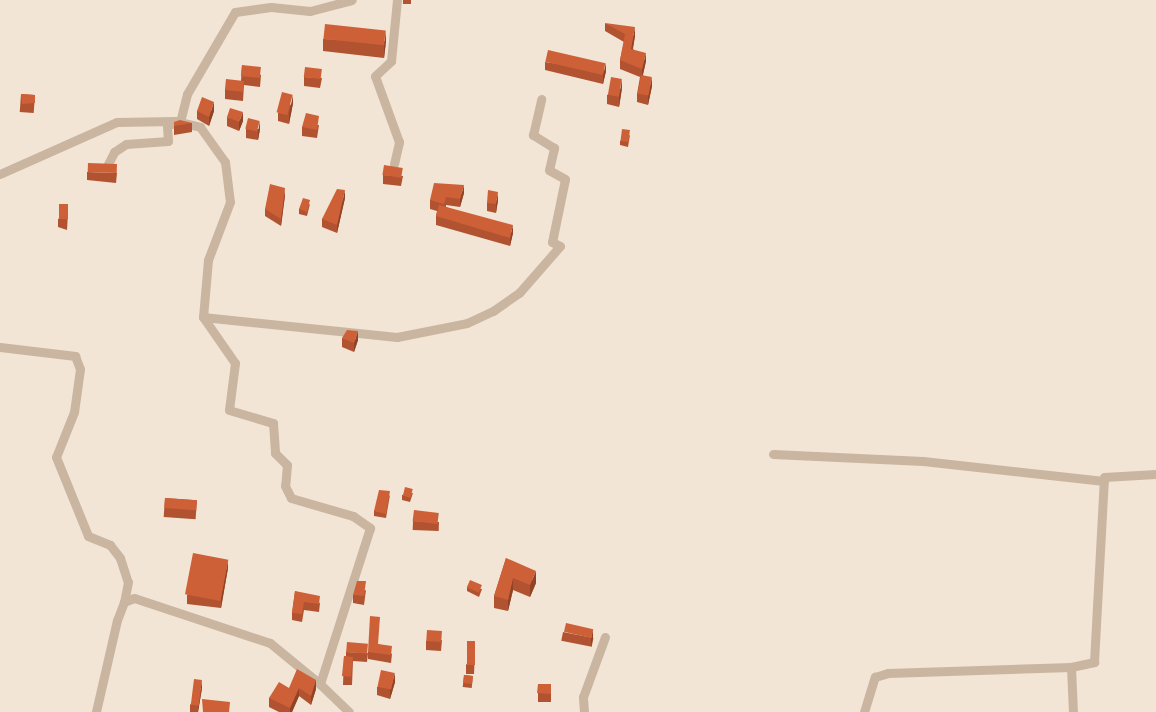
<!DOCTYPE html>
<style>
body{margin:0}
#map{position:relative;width:1156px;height:712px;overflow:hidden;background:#f2e5d5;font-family:Manrope,sans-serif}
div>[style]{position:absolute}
.minor>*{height:9px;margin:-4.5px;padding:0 4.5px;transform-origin:4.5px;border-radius:4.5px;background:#cab5a1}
.wall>*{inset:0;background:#b15330;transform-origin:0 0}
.shaded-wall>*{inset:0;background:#904327}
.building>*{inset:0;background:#ce6038;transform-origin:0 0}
span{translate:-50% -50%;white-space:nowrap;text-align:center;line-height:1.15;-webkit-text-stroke:4.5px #faefe2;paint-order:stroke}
</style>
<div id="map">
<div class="minor">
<div style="left:394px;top:164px;width:23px;rotate:-77deg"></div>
<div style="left:399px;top:142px;width:70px;rotate:-110deg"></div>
<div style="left:375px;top:76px;width:22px;rotate:-43deg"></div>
<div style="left:391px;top:61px;width:61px;rotate:-84.4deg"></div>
<div style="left:107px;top:166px;width:16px;rotate:-63deg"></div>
<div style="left:114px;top:152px;width:14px;rotate:-34deg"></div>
<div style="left:126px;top:144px;width:42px;rotate:-4.1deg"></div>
<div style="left:168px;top:141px;width:16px;rotate:-94deg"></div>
<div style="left:167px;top:125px;width:13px;rotate:-13deg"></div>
<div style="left:180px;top:122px;width:29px;rotate:-76deg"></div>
<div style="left:187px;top:94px;width:95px;rotate:-59.7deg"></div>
<div style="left:235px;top:12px;width:36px;rotate:-8deg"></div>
<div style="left:271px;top:7px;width:39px;rotate:6deg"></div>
<div style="left:310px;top:11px;width:43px;rotate:-14.7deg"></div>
<div style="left:0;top:174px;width:128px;rotate:-24deg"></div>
<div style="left:117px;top:122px;width:58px;rotate:-1deg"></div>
<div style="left:175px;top:121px;width:26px;rotate:13deg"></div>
<div style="left:200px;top:127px;width:43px;rotate:54.5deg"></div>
<div style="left:225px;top:162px;width:40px;rotate:82.9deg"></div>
<div style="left:230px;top:202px;width:62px;rotate:110.8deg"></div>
<div style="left:208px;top:260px;width:57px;rotate:95deg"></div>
<div style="left:203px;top:317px;width:56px;rotate:55.2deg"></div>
<div style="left:235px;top:363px;width:47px;rotate:97.3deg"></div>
<div style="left:229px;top:410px;width:46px;rotate:16.5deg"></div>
<div style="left:273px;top:423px;width:30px;rotate:86deg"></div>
<div style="left:275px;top:453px;width:17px;rotate:45deg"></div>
<div style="left:287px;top:465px;width:21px;rotate:95deg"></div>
<div style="left:285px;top:486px;width:13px;rotate:63deg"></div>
<div style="left:291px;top:498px;width:65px;rotate:16.2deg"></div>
<div style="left:353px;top:516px;width:21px;rotate:35deg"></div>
<div style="left:370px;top:528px;width:164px;rotate:107.8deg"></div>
<div style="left:320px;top:684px;width:65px;rotate:-140.6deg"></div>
<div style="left:270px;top:643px;width:143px;rotate:-161.7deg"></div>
<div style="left:134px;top:598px;width:11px;rotate:158deg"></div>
<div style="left:124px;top:602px;width:19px;rotate:111deg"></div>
<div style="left:117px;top:620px;width:94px;rotate:102.9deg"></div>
<div style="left:203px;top:317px;width:195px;rotate:5.9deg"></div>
<div style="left:397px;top:337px;width:71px;rotate:-11.3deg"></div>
<div style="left:467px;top:323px;width:29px;rotate:-25deg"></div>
<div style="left:493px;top:311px;width:32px;rotate:-35deg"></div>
<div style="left:519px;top:293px;width:62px;rotate:-48.9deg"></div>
<div style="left:560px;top:246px;width:9px;rotate:-153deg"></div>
<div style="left:552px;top:242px;width:64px;rotate:-78.3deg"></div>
<div style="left:565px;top:179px;width:18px;rotate:-151deg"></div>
<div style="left:549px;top:170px;width:23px;rotate:-77deg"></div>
<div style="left:554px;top:148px;width:25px;rotate:-148deg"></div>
<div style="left:533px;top:135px;width:37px;rotate:-77deg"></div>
<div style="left:0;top:347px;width:76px;rotate:6.8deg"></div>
<div style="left:75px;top:356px;width:14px;rotate:69deg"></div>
<div style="left:80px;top:369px;width:43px;rotate:97.9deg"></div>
<div style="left:74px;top:412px;width:48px;rotate:111.8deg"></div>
<div style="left:56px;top:457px;width:85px;rotate:67.9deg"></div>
<div style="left:88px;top:536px;width:24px;rotate:22deg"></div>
<div style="left:110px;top:545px;width:16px;rotate:52deg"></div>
<div style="left:120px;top:558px;width:25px;rotate:72deg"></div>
<div style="left:128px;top:582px;width:20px;rotate:101deg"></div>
<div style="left:773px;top:454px;width:150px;rotate:2.7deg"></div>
<div style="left:923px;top:461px;width:182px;rotate:6.3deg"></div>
<div style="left:1071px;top:667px;width:45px;rotate:87.5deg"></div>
<div style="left:320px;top:684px;width:40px;rotate:44deg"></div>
<div style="left:584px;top:712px;width:15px;rotate:-94deg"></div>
<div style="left:583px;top:697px;width:64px;rotate:-69.9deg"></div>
<div style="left:864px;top:712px;width:37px;rotate:-73deg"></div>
<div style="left:875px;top:677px;width:14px;rotate:-17deg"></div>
<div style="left:888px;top:673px;width:183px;rotate:-1.9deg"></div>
<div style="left:1071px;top:667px;width:24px;rotate:-12deg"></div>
<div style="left:1094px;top:662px;width:185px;rotate:-86.9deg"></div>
<div style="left:1104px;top:477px;width:52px;rotate:-3.3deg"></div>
</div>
<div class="wall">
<div style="left:403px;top:0;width:8px;height:4px"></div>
<div style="clip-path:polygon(605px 23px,635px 36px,633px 49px,646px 61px,643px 75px,652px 86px,648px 105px,637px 102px,637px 94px,640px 77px,620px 69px,620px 60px,624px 42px,605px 31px)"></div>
<div style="clip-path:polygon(323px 39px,386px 41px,384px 58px,323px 51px)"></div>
<div style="clip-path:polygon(545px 62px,606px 71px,603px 84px,545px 70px)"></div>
<div style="clip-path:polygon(242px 65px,261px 75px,260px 87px,244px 85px,243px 101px,225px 99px,225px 90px,241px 81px)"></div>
<div style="clip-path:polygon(304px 77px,322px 78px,320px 88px,304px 86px)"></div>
<div style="clip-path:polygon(622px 88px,619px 107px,607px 104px,607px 95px)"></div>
<div style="left:21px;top:94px;width:14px;height:18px;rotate:4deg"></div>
<div style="clip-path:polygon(293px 103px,289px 124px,278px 121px,278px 113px)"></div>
<div style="clip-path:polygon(197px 111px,214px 111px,209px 126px,197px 119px)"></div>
<div style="clip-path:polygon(227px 117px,243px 121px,239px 131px,227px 126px)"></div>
<div style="clip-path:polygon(174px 122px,192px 123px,192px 132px,174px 135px)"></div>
<div style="clip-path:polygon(319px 125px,317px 138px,302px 136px,302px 127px)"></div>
<div style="clip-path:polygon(246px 129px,260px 129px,258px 140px,246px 138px)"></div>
<div style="clip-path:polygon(630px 135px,628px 147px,620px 145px,620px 141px)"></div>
<div style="clip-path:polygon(87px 172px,117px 173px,116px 183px,87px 180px)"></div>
<div style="clip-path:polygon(383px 175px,403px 176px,401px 186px,383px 184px)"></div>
<div style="clip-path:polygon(464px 193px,460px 207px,446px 205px,446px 207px,513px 233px,510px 246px,436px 225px,436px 216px,437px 211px,430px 209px,430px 200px)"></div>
<div style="clip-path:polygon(285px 195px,281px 226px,265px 216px,265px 209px)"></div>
<div style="clip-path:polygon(345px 198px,337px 233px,322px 227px,322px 219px)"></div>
<div style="clip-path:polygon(498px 200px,496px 213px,487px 211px,487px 203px)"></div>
<div style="clip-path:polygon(310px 204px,307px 216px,299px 214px,299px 209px)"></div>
<div style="clip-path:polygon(68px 213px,67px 230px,58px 227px,58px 219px)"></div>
<div style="clip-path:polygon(342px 338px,358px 340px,354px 352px,342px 347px)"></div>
<div style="clip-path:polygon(413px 493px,410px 502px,402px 500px,402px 495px)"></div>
<div style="clip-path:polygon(390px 495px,386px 518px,374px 516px,374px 511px)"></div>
<div style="left:165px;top:498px;width:32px;height:19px;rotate:4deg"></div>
<div style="left:413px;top:521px;width:26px;height:9px;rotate:2deg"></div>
<div style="clip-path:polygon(506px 558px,536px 583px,530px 597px,513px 590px,508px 611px,494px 608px,494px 596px)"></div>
<div style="clip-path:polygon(228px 568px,221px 608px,187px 604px,187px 595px)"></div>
<div style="clip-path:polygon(467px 587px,482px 589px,479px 597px,467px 591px)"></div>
<div style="clip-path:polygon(366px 590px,364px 605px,353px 603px,353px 595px)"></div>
<div style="clip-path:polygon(295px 591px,320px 603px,319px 612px,304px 610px,302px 622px,292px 620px,292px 613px)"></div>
<div style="left:563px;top:632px;width:31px;height:9px;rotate:11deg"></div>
<div style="clip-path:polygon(442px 640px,441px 651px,426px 650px,426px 641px)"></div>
<div style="clip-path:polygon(379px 644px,392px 654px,391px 663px,368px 659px,368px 652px)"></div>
<div style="clip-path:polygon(475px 650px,474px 674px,466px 674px,466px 665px)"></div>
<div style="clip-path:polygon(346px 652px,368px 653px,367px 662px,353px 661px,352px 685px,343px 685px,344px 656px,346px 657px)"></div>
<div style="left:464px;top:675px;width:9px;height:12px;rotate:6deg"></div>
<div style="clip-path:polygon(316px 680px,316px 689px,311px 705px,299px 696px,292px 712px,279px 712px,269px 707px,269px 698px,289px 688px)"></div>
<div style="clip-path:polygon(395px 682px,390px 699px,377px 695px,377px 687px)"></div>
<div style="left:538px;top:684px;width:13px;height:18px"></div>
<div style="clip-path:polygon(202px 688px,198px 712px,190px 712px,190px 705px)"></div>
</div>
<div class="shaded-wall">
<div style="clip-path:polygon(635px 27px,635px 36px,631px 57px,631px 49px)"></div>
<div style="clip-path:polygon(386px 30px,386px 41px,384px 58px,384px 47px)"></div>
<div style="clip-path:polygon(646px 53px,646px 61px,642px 78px,642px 69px)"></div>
<div style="clip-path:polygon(606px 63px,606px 71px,603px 84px,603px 75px)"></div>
<div style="clip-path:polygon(652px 77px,652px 86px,648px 105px,648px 96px)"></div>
<div style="clip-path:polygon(622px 79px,622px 88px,619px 107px,619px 98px)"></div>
<div style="clip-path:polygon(293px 95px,293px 103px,289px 124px,289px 115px)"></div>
<div style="clip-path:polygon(214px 102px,214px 111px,209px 126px,209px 117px)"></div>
<div style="clip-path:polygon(243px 112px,243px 121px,239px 131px,239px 122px)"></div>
<div style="clip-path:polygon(260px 121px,260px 129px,258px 140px,258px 132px)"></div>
<div style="clip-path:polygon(464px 185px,464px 193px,460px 207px,460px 199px)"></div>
<div style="clip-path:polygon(285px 188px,285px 195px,281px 226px,281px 219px)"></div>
<div style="clip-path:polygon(345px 190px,345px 198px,337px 233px,337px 225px)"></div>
<div style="clip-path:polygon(498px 192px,498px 200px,496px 213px,496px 204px)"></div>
<div style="clip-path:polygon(513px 225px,513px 233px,510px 246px,510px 238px)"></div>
<div style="clip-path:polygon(358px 331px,358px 340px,354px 352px,354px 343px)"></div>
<div style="clip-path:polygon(228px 560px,228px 568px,221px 608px,221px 599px)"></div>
<div style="clip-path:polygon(536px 571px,536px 583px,530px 597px,530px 585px)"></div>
<div style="clip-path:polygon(513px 578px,513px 590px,508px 611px,508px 600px)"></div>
<div style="clip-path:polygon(593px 629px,593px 638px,591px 647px,591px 638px)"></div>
<div style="clip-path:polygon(395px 673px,395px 682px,390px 699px,390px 690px)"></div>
<div style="clip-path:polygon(202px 680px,202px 688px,198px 712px,198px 706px)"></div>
<div style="clip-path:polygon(316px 680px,316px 689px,311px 705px,311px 696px)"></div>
<div style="clip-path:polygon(299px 688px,299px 696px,292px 712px,290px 712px,290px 708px)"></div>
</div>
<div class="building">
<div style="clip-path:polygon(605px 23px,635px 27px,631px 49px,646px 53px,642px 69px,620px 60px,625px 34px)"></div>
<div style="left:325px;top:24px;width:61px;height:15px;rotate:6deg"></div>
<div style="left:548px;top:50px;width:59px;height:12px;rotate:13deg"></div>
<div style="left:242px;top:65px;width:19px;height:11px;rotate:6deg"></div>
<div style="left:305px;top:67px;width:17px;height:10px;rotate:7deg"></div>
<div style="left:641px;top:75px;width:11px;height:19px;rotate:10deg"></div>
<div style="left:611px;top:77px;width:11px;height:18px;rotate:10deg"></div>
<div style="left:226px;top:79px;width:18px;height:11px;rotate:6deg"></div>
<div style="left:282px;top:92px;width:11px;height:21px;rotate:15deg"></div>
<div style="clip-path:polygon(21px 94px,35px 95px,35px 103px,22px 104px)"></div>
<div style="clip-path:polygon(202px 97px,214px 102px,209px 117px,197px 111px)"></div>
<div style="clip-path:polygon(230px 108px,243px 112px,239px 122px,227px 117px)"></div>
<div style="clip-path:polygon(306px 113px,319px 116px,317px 130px,302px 127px)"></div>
<div style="left:248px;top:118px;width:12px;height:11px;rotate:14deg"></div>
<div style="clip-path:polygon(180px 120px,192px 123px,174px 126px,174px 122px)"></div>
<div style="left:622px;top:129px;width:8px;height:12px;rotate:7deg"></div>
<div style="left:88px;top:163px;width:29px;height:9px;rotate:2deg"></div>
<div style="left:384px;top:165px;width:19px;height:10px;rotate:9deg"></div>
<div style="clip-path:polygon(434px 183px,464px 185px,460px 199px,446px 197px,444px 204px,430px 200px)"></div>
<div style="clip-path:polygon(270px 184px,285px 188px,281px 219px,265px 209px)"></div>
<div style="clip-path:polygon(337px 189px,345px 190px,337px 225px,322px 219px)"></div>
<div style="clip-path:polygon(488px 190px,498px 192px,496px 204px,487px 203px)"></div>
<div style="clip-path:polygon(303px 198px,310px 200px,307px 212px,299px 209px)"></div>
<div style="left:59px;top:204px;width:9px;height:15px"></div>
<div style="clip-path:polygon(439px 205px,513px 225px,510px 238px,436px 216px)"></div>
<div style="clip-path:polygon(347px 330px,358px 331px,354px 343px,342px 338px)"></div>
<div style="left:405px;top:487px;width:8px;height:9px;rotate:14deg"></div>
<div style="clip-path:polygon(379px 490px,390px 491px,386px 514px,374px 511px)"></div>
<div style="left:165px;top:498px;width:32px;height:10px;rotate:4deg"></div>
<div style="left:414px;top:510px;width:25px;height:11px;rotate:7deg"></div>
<div style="left:193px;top:553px;width:36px;height:42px;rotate:11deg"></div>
<div style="clip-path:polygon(506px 558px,536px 571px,530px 585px,513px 578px,508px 600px,494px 596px)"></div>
<div style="left:470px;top:580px;width:13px;height:8px;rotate:23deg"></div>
<div style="clip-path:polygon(357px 581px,366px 581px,364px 596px,353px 595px)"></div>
<div style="clip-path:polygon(295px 591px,320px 596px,319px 604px,304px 602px,302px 614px,292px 613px)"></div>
<div style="clip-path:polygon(370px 616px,380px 617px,378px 644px,392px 646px,391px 655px,368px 652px)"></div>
<div style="left:566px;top:623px;width:28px;height:9px;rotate:13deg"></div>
<div style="left:427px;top:630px;width:15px;height:11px;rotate:4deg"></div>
<div style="left:467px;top:641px;width:8px;height:24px"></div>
<div style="left:347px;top:642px;width:21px;height:10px;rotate:5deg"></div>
<div style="left:344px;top:656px;width:9px;height:20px;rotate:6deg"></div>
<div style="clip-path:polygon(297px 669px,316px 680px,311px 696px,299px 688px,290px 708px,269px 698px,279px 682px,289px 688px)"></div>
<div style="left:381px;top:670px;width:14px;height:17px;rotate:12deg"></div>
<div style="left:464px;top:675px;width:9px;height:8px;rotate:6deg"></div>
<div style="left:194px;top:679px;width:8px;height:26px;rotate:7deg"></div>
<div style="clip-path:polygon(538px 684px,551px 684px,551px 694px,537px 693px)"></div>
<div style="clip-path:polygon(202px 699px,230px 702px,229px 712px,203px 712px)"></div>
</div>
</div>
